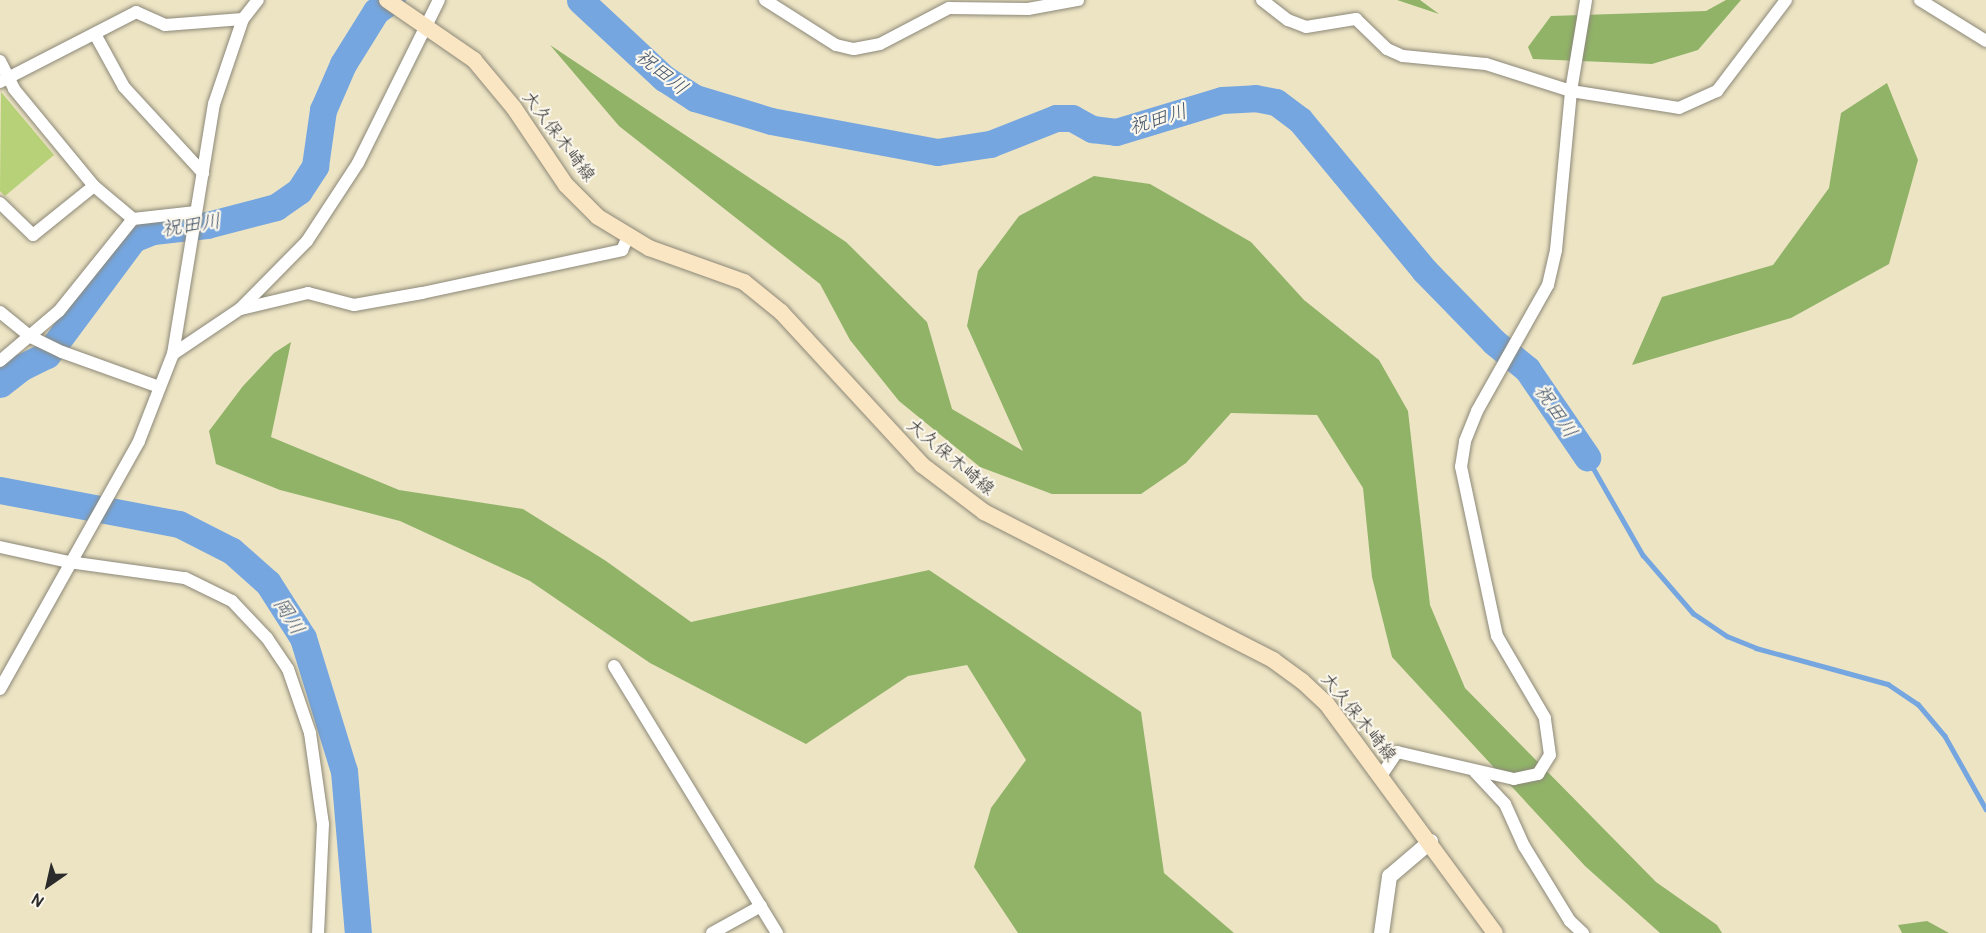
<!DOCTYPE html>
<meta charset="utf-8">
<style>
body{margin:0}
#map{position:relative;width:1986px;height:933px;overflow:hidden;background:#ede4c4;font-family:Pangolin,"Klee One",sans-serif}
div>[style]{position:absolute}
.green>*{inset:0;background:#b6d177}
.forest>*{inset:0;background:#90b368}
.stream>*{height:4.5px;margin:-2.25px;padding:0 2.25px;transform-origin:2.25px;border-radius:2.25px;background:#75a6e0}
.river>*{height:27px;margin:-13.5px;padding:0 13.5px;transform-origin:13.5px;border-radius:13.5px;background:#75a6e0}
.roads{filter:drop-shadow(0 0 2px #8c8878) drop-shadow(0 0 2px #8c8878)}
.minor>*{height:12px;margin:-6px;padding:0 6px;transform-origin:6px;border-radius:6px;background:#fff}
.tertiary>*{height:15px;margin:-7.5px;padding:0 7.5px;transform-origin:7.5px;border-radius:7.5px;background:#fff}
.secondary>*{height:16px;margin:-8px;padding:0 8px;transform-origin:8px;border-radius:8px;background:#fbe6c4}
span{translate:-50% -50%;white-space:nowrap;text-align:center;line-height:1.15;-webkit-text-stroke:4.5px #fbf7ec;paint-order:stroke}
.street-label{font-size:18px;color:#2b2b2b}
.water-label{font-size:20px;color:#45566a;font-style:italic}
.north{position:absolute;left:18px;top:855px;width:60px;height:60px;-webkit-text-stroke:4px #fbf7ec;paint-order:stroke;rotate:214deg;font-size:16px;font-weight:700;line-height:24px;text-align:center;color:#2b2b2b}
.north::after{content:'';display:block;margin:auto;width:21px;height:27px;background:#2b2b2b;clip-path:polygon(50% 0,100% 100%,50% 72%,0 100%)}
</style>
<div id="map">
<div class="green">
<div style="clip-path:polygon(1px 92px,54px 155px,5px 196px,0 191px)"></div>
</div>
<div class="forest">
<div style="clip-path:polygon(1397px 0,1420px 0,1439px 14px)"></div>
<div style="clip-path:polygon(1726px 0,1741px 0,1698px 50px,1652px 64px,1533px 59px,1528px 47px,1551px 16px,1706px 11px)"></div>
<div style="clip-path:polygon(550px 45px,846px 242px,927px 322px,952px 409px,1023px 451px,967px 326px,978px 271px,1019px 216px,1094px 176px,1150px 184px,1251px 242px,1304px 300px,1379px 360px,1408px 411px,1430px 605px,1465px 688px,1656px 882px,1717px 925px,1722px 933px,1660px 933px,1585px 866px,1392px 657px,1372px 577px,1363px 488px,1317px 415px,1231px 413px,1186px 463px,1141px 494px,1052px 494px,980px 467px,899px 401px,850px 340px,820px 284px,619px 126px)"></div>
<div style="clip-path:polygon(1887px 83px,1918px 160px,1889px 264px,1791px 318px,1632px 365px,1662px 297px,1773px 265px,1829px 188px,1841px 113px)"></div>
<div style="clip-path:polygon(291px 342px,271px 437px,399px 490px,523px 509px,606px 561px,691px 622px,929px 570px,1141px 712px,1164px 873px,1234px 933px,1018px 933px,974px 867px,991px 808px,1026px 760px,967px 665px,908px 676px,806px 744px,650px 663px,530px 581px,400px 521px,280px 490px,216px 464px,209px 431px,243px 386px,274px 353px)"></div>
<div style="clip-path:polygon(1927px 921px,1949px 933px,1902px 933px,1898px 925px)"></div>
</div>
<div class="stream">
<div style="left:1587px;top:457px;width:113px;rotate:60.3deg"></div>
<div style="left:1643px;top:555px;width:77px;rotate:49.2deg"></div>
<div style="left:1693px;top:613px;width:41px;rotate:34.1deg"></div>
<div style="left:1727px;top:636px;width:31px;rotate:22deg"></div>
<div style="left:1756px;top:648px;width:137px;rotate:15.3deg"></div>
<div style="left:1888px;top:684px;width:36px;rotate:34deg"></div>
<div style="left:1918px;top:704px;width:42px;rotate:49.8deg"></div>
<div style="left:1945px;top:736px;width:84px;rotate:60.7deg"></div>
</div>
<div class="river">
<div style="left:580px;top:0;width:115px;rotate:42.9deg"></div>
<div style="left:664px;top:78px;width:37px;rotate:33deg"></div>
<div style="left:695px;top:98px;width:79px;rotate:16.8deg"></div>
<div style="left:771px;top:121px;width:169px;rotate:10.6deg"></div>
<div style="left:937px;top:152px;width:54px;rotate:-8.6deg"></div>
<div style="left:990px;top:144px;width:71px;rotate:-21.5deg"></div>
<div style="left:1056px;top:118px;width:16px"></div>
<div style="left:1072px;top:118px;width:23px;rotate:29deg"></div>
<div style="left:1092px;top:129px;width:24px;rotate:7deg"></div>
<div style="left:1116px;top:132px;width:111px;rotate:-16.8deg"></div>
<div style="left:1222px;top:100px;width:33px;rotate:-3deg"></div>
<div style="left:1255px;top:98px;width:21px;rotate:11deg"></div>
<div style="left:1276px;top:102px;width:30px;rotate:37deg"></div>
<div style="left:1300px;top:120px;width:195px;rotate:50.4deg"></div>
<div style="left:1424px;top:270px;width:100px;rotate:45.8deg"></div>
<div style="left:1494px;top:342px;width:43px;rotate:39.3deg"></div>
<div style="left:1527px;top:369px;width:107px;rotate:55.7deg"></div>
<div style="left:0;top:384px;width:28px;rotate:-38deg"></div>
<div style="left:22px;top:367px;width:28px;rotate:-26deg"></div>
<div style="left:47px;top:355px;width:144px;rotate:-53.4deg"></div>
<div style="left:133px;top:239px;width:22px;rotate:-22deg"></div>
<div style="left:153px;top:231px;width:54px;rotate:-6.3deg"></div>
<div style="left:207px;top:225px;width:71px;rotate:-14.6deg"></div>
<div style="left:276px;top:207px;width:28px;rotate:-35deg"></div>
<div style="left:299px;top:191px;width:30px;rotate:-57deg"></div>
<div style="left:315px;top:166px;width:57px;rotate:-81.9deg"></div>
<div style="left:323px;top:110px;width:50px;rotate:-66.5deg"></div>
<div style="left:343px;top:64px;width:62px;rotate:-58.1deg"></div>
<div style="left:376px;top:11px;width:19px;rotate:-35deg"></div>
<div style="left:0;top:490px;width:182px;rotate:10.8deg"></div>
<div style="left:179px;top:524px;width:59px;rotate:27deg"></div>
<div style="left:232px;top:551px;width:48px;rotate:41.6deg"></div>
<div style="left:268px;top:583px;width:65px;rotate:57.5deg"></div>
<div style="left:303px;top:638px;width:139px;rotate:72.9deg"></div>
<div style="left:344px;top:771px;width:163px;rotate:85.1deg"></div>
</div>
<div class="roads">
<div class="minor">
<div style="left:765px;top:0;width:84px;rotate:32.4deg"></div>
<div style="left:836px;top:45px;width:18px;rotate:13deg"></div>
<div style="left:854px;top:49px;width:26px;rotate:-11deg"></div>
<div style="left:880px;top:44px;width:78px;rotate:-27.6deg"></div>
<div style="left:949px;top:8px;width:79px;rotate:0.7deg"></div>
<div style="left:1028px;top:9px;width:51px;rotate:-10.2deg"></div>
<div style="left:1262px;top:0;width:33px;rotate:38deg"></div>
<div style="left:1288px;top:20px;width:19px;rotate:21deg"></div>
<div style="left:1306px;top:27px;width:51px;rotate:-9.1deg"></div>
<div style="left:1356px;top:19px;width:43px;rotate:44.1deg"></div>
<div style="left:1387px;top:49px;width:17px;rotate:24deg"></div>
<div style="left:1403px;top:56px;width:83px;rotate:5.5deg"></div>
<div style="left:1486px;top:64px;width:89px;rotate:17.6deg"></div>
<div style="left:1571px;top:91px;width:109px;rotate:8.9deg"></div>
<div style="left:1679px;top:108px;width:42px;rotate:-24.1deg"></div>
<div style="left:1717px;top:91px;width:114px;rotate:-52.8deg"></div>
<div style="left:1920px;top:0;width:78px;rotate:31.8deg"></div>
<div style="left:96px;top:36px;width:58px;rotate:61.2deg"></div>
<div style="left:124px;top:87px;width:117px;rotate:47.4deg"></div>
<div style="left:0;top:61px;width:31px;rotate:63deg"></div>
<div style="left:14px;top:89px;width:126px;rotate:50.5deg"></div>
<div style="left:94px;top:186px;width:51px;rotate:40.2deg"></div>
<div style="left:0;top:82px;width:153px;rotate:-27.2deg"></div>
<div style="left:136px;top:12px;width:32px;rotate:24deg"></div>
<div style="left:165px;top:25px;width:78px;rotate:-4.4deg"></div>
<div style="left:0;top:203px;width:46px;rotate:44.1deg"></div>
<div style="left:33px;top:235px;width:78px;rotate:-38.8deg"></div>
<div style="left:241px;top:309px;width:69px;rotate:-13.4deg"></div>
<div style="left:308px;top:293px;width:48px;rotate:14.6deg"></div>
<div style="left:354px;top:305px;width:69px;rotate:-10deg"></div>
<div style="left:422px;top:293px;width:205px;rotate:-12.1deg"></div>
<div style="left:622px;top:250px;width:14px;rotate:-65deg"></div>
<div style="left:0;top:312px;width:40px;rotate:39deg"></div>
<div style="left:31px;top:337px;width:34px;rotate:26deg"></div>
<div style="left:62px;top:352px;width:103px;rotate:19.8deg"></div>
<div style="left:173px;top:354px;width:81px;rotate:-33.9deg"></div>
<div style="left:240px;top:309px;width:95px;rotate:-45.4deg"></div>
<div style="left:307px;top:241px;width:93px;rotate:-56.8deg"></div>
<div style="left:358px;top:163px;width:182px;rotate:-63.6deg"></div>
<div style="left:0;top:361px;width:77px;rotate:-40.3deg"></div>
<div style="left:59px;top:311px;width:118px;rotate:-51.2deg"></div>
<div style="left:133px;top:219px;width:61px;rotate:-6.5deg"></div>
<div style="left:0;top:547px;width:71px;rotate:12.3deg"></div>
<div style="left:69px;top:562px;width:117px;rotate:7.9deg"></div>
<div style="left:185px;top:578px;width:52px;rotate:26.1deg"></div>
<div style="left:232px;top:601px;width:51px;rotate:46.6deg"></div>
<div style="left:267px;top:638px;width:37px;rotate:56deg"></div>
<div style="left:288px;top:669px;width:68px;rotate:71deg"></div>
<div style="left:310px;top:733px;width:92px;rotate:81.9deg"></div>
<div style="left:323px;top:824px;width:109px;rotate:92.6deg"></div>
<div style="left:614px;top:666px;width:313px;rotate:58.6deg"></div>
<div style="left:0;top:689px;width:284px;rotate:-60.7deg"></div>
<div style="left:139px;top:441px;width:93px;rotate:-68.7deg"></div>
<div style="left:173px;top:354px;width:253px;rotate:-80.7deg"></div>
<div style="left:214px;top:104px;width:90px;rotate:-71.2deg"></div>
<div style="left:243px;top:19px;width:24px;rotate:-52deg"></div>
<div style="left:1475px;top:772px;width:44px;rotate:46.8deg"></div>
<div style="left:1505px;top:804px;width:46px;rotate:65.7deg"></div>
<div style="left:1524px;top:846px;width:88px;rotate:58.5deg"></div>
<div style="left:1570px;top:921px;width:18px;rotate:43deg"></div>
<div style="left:1381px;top:776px;width:29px;rotate:-56deg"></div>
<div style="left:1397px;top:752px;width:120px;rotate:13deg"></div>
<div style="left:1514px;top:779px;width:25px;rotate:-12deg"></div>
<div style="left:1538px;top:774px;width:22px;rotate:-58deg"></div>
<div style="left:1550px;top:755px;width:37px;rotate:-98deg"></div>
<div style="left:1545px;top:718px;width:95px;rotate:-120.3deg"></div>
<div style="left:1497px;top:636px;width:173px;rotate:-102deg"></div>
<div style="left:1461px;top:467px;width:26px;rotate:-81deg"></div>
<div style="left:1465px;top:441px;width:32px;rotate:-68deg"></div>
<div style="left:1477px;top:411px;width:145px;rotate:-60.6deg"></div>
<div style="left:1548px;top:285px;width:36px;rotate:-77deg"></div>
<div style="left:1556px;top:250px;width:160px;rotate:-84.6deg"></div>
<div style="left:1571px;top:91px;width:92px;rotate:-80.6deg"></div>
<div style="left:712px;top:933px;width:56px;rotate:-28.9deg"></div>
</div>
<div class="tertiary">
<div style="left:1381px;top:933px;width:58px;rotate:-82deg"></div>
<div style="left:1389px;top:876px;width:54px;rotate:-40.5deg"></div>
</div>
<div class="secondary">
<div style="left:387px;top:0;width:106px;rotate:34.6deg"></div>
<div style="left:474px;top:60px;width:62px;rotate:50.2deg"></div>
<div style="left:514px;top:108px;width:93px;rotate:56deg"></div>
<div style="left:566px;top:185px;width:45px;rotate:45deg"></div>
<div style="left:598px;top:217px;width:60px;rotate:31.3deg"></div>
<div style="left:649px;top:248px;width:101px;rotate:19.7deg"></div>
<div style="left:744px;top:282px;width:48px;rotate:39deg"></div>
<div style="left:781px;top:312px;width:208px;rotate:47.3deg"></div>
<div style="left:922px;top:465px;width:78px;rotate:37.2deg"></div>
<div style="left:984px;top:512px;width:325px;rotate:27.1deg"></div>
<div style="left:1273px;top:660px;width:36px;rotate:36deg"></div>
<div style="left:1302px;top:681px;width:33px;rotate:43deg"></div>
<div style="left:1326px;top:703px;width:285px;rotate:53.7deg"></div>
</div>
</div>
<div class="street-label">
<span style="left:558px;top:137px;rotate:53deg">大久保木崎線</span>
<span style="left:950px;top:458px;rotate:40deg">大久保木崎線</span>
<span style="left:1358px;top:718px;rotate:51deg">大久保木崎線</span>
</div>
<div class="water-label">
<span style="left:662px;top:72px;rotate:39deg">祝田川</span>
<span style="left:1158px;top:119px;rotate:-17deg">祝田川</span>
<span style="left:191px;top:225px;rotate:-9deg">祝田川</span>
<span style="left:1556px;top:411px;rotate:56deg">祝田川</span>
<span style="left:289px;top:616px;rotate:58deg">岡川</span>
</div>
<div class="north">N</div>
</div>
